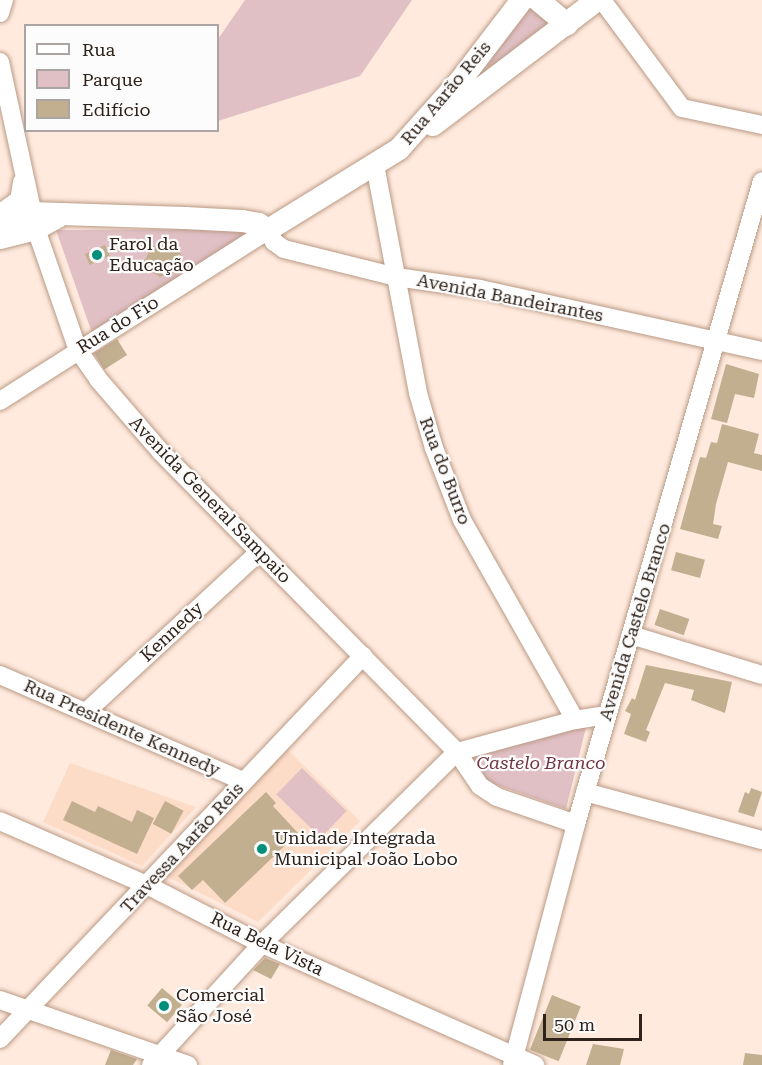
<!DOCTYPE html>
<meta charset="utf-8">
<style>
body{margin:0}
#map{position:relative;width:762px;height:1065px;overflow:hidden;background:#ffeadd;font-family:"Roboto Serif",serif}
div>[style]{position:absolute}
.built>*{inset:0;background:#fddcc7}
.green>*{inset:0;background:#e0c0c5;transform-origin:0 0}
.building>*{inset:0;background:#c2af90;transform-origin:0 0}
.roads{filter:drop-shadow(0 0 2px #ba9a85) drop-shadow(0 0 2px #ba9a85)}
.minor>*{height:18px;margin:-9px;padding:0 9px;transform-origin:9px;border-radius:9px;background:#fff}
.major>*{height:22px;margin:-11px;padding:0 11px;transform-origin:11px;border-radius:11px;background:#fff}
.dots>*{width:16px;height:16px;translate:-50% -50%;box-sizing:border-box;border:3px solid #fcfcfc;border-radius:50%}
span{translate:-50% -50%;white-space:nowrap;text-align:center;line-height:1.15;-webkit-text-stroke:4.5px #fcfcfc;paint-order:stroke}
.street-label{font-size:18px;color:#2f221a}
.poi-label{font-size:18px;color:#2f221a}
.left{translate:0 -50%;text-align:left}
.park-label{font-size:18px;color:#713543;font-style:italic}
.legend{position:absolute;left:24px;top:24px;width:195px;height:108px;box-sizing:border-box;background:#fcfcfc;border:2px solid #aaa5a2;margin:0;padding:8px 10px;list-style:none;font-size:18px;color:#2f221a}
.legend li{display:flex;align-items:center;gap:12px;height:30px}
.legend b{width:30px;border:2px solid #aaa5a2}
.scale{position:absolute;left:543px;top:1014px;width:99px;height:27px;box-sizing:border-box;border:3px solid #2f221a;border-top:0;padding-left:8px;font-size:18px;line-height:21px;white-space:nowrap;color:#2f221a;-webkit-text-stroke:4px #fcfcfc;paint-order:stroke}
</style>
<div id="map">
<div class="built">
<div style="clip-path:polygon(285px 747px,360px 821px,258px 922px,166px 876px)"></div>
<div style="clip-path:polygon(70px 763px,196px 807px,142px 866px,43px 822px)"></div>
</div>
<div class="green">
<div style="clip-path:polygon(245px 0,412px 0,360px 76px,218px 121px,218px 39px)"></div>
<div style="clip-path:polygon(528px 2px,557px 24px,491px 69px,484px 63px)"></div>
<div style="clip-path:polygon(258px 229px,92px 333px,56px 230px)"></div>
<div style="clip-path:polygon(587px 723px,566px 809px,482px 780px,466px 751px)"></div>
<div style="left:302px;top:768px;width:62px;height:37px;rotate:44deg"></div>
</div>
<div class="building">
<div style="clip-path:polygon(162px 243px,173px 249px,178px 247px,183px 259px,178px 261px,174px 272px,160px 277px,151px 271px,143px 274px,138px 262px,146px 259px,150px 248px)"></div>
<div style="left:105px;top:245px;width:12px;height:22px;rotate:66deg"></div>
<div style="left:117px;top:339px;width:19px;height:27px;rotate:58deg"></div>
<div style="clip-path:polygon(726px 364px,759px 374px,754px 398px,735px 394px,727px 423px,711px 419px)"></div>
<div style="clip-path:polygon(722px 424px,759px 434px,754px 453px,762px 455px,762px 471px,728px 462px,716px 504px,713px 524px,722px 526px,718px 539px,680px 529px,700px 457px,706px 458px,711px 442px,717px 443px)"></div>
<div style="left:676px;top:552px;width:30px;height:19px;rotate:15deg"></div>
<div style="left:660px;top:609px;width:31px;height:17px;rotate:19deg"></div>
<div style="clip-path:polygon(646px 665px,732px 682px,725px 713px,691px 700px,694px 690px,665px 683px,646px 730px,650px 732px,646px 742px,624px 734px,631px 714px,625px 711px,632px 698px,635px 700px)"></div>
<div style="clip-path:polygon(751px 788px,762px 792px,754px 817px,738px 812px,745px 792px,749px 794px)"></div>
<div style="clip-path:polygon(266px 792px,276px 803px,273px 806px,298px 833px,225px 903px,203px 880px,192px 890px,178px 876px)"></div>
<div style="clip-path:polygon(72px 801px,95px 812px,98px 806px,132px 822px,137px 810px,154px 818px,137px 854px,63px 820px)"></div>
<div style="left:165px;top:801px;width:21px;height:26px;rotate:28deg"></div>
<div style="clip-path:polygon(265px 958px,280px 964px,271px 979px,253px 970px)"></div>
<div style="left:162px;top:988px;width:26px;height:23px;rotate:40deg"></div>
<div style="left:552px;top:995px;width:31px;height:59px;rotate:22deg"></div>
<div style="clip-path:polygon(593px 1044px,624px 1049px,620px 1065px,586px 1065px)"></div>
<div style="clip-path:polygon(111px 1050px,137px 1059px,133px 1065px,105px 1065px)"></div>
<div style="clip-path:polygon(745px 1053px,762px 1055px,762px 1065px,743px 1065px)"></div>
</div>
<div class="roads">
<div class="minor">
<div style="left:602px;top:0;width:134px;rotate:53.5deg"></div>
<div style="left:682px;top:108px;width:82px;rotate:12deg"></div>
<div style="left:0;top:13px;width:14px;rotate:-73deg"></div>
<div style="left:0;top:62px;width:171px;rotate:77.8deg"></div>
<div style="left:36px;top:229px;width:128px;rotate:70.9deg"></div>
<div style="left:78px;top:350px;width:35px;rotate:55deg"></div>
<div style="left:98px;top:379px;width:96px;rotate:49.2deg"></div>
<div style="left:161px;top:452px;width:421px;rotate:45.4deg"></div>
<div style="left:457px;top:752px;width:41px;rotate:55.9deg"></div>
<div style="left:480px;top:786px;width:20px;rotate:33deg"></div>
<div style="left:497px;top:797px;width:83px;rotate:18.9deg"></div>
<div style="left:375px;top:165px;width:232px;rotate:79.3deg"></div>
<div style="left:418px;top:393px;width:57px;rotate:73.8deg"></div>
<div style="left:434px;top:448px;width:77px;rotate:68.7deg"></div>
<div style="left:462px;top:520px;width:230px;rotate:60.5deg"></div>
<div style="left:575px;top:720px;width:32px;rotate:-9deg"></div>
<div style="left:0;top:401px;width:318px;rotate:-32.5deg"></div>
<div style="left:268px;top:230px;width:13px;rotate:63deg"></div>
<div style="left:274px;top:242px;width:12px;rotate:35deg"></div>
<div style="left:284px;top:249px;width:115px;rotate:14deg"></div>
<div style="left:396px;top:277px;width:85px;rotate:8.1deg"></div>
<div style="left:480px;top:289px;width:289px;rotate:12.4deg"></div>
<div style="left:631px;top:635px;width:137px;rotate:17deg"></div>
<div style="left:0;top:675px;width:265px;rotate:23.6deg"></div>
<div style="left:87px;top:711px;width:233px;rotate:-42.7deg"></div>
<div style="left:585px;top:792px;width:183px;rotate:15.2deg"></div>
<div style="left:0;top:821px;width:163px;rotate:23.6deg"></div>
<div style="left:149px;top:886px;width:127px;rotate:27.2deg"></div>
<div style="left:262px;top:944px;width:299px;rotate:23.9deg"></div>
<div style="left:0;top:1000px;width:199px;rotate:19.1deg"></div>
<div style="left:0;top:1039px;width:528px;rotate:-46.54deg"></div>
<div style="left:151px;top:1065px;width:164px;rotate:-47.5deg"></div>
<div style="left:262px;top:944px;width:274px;rotate:-44.6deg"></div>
<div style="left:457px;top:752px;width:122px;rotate:-15.2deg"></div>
<div style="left:512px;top:1065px;width:249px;rotate:-75.1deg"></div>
<div style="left:576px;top:824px;width:669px;rotate:-73.87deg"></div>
</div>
<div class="major">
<div style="left:538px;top:0;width:38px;rotate:40deg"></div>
<div style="left:433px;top:125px;width:206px;rotate:-37.3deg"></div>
<div style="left:0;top:216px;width:26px;rotate:-36deg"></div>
<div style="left:21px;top:201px;width:18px;rotate:-81deg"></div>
<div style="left:0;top:219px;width:32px;rotate:-11deg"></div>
<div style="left:31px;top:213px;width:154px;rotate:1.9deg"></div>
<div style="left:185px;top:218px;width:57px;rotate:3deg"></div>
<div style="left:242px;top:221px;width:17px;rotate:10deg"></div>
<div style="left:259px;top:224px;width:11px;rotate:34deg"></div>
<div style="left:268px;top:230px;width:154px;rotate:-31.7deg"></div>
<div style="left:399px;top:149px;width:91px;rotate:-48.1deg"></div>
<div style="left:460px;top:81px;width:102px;rotate:-52.6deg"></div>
<div style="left:0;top:238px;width:37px;rotate:-14deg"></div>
<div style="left:36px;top:229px;width:25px;rotate:-29deg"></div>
</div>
</div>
<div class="dots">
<div style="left:97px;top:255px;background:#008f7a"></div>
<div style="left:262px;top:849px;background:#008f7a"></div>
<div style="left:164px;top:1006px;background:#008f7a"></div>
</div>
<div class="street-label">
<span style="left:446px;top:93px;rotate:-50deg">Rua Aarão Reis</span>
<span style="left:510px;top:298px;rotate:11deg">Avenida Bandeirantes</span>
<span style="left:118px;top:325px;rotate:-32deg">Rua do Fio</span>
<span style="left:445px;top:471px;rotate:69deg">Rua do Burro</span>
<span style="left:210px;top:500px;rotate:46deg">Avenida General Sampaio</span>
<span style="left:635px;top:622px;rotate:-73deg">Avenida Castelo Branco</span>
<span style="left:172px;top:632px;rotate:-43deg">Kennedy</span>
<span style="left:122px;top:728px;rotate:24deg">Rua Presidente Kennedy</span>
<span style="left:182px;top:848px;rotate:-47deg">Travessa Aarão Reis</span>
<span style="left:267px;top:944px;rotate:26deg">Rua Bela Vista</span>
</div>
<div class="poi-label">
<span class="left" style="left:109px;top:255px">Farol da<br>Educação</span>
<span class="left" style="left:274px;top:849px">Unidade Integrada<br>Municipal João Lobo</span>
<span class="left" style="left:176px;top:1006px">Comercial<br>São José</span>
</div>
<div class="park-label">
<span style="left:541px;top:763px">Castelo Branco</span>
</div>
<ul class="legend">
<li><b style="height:8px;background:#fff"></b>Rua</li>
<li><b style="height:16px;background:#e0c0c5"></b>Parque</li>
<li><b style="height:16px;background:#c2af90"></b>Edifício</li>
</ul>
<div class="scale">50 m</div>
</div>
